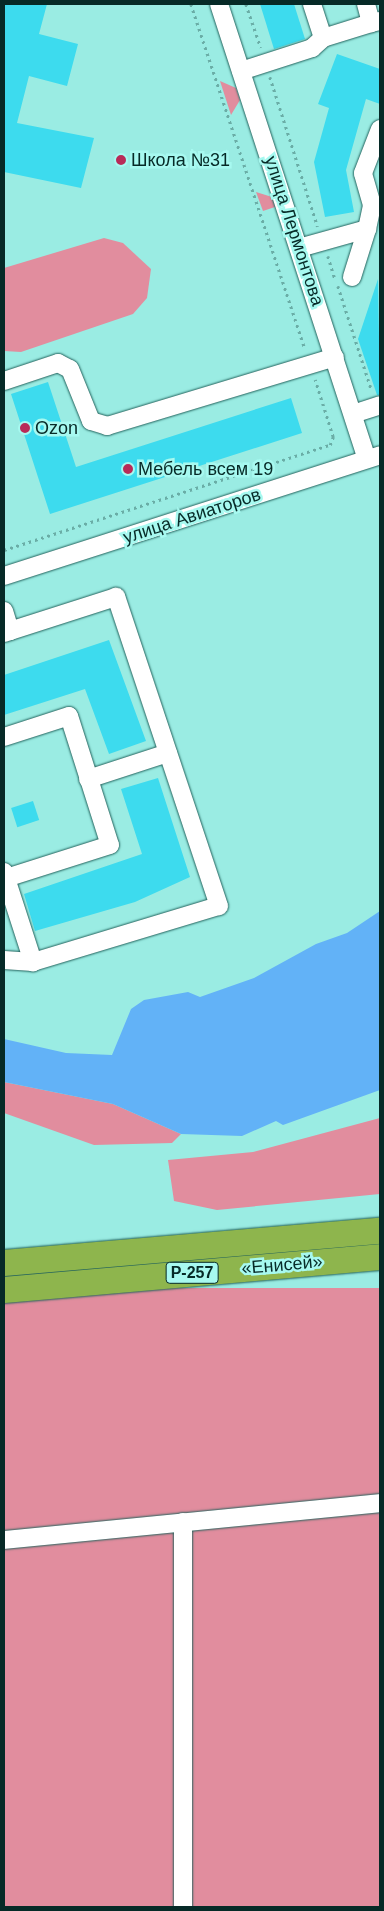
<!DOCTYPE html>
<meta charset="utf-8">
<style>
body{margin:0}
#map{position:relative;width:384px;height:1911px;overflow:hidden;background:#9aece3;font-family:Helvetica,sans-serif}
div>[style]{position:absolute}
.green>*{inset:0;background:#e18d9e;transform-origin:0 0}
.water>*{inset:0;background:#62b2f7}
.building>*{inset:0;background:#3ddbee;transform-origin:0 0}
.path>*{height:2.5px;margin-top:-1.25px;transform-origin:0;background:repeating-linear-gradient(90deg,#6aada6 0 2.5px,transparent 0 6.5px)}
.roads{filter:drop-shadow(0 0 1px #23625c) drop-shadow(0 0 1px #23625c)}
.minor>*{height:18px;margin:-9px;padding:0 9px;transform-origin:9px;border-radius:9px;background:#fff}
.highway>*{height:26px;margin:-13px;padding:0 13px;transform-origin:13px;border-radius:13px;background:#8eb54d}
.dots>*{width:14px;height:14px;translate:-50% -50%;box-sizing:border-box;border:2px solid #a7f9f0;border-radius:50%}
span{translate:-50% -50%;white-space:nowrap;text-align:center;line-height:1.15;-webkit-text-stroke:5px #a7f9f0;paint-order:stroke}
.shield-label span{padding:1px 4px;background:#a7f9f0;border:1px solid;border-radius:4px;-webkit-text-stroke-width:0}
.shield-label{font-size:16px;color:#062a27;font-weight:700}
.poi-label{font-size:18px;color:#062a27}
.left{translate:0 -50%;text-align:left}
.street-label{font-size:18px;color:#062a27}
.frame{position:absolute;inset:0;border:5px solid #062a27;pointer-events:none}
</style>
<div id="map">
<div class="green">
<div style="clip-path:polygon(220px 81px,236px 88px,240px 100px,231px 115px)"></div>
<div style="clip-path:polygon(256px 192px,272px 197px,275px 207px,263px 211px)"></div>
<div style="clip-path:polygon(104px 238px,123px 243px,151px 269px,147px 298px,133px 314px,21px 352px,4px 351px,4px 268px)"></div>
<div style="clip-path:polygon(4px 1082px,113px 1104px,181px 1134px,172px 1143px,94px 1145px,4px 1113px)"></div>
<div style="clip-path:polygon(380px 1118px,380px 1194px,217px 1210px,174px 1201px,168px 1160px,253px 1152px)"></div>
<div style="left:380px;top:1288px;width:619px;height:377px;rotate:90deg"></div>
</div>
<div class="water">
<div style="clip-path:polygon(380px 911px,380px 1090px,283px 1125px,276px 1121px,242px 1136px,181px 1134px,113px 1104px,4px 1082px,4px 1039px,66px 1053px,112px 1055px,131px 1009px,144px 1000px,188px 992px,200px 997px,254px 978px,316px 944px,347px 933px)"></div>
</div>
<div class="building">
<div style="clip-path:polygon(4px 4px,47px 4px,39px 34px,78px 44px,67px 86px,29px 76px,17px 123px,94px 138px,81px 188px,4px 172px)"></div>
<div style="clip-path:polygon(260px 4px,294px 4px,305px 39px,274px 49px)"></div>
<div style="clip-path:polygon(337px 54px,380px 69px,380px 104px,366px 99px,346px 170px,354px 212px,325px 217px,314px 162px,329px 108px,318px 104px)"></div>
<div style="clip-path:polygon(378px 279px,380px 395px,377px 395px,358px 339px)"></div>
<div style="clip-path:polygon(48px 382px,76px 467px,291px 398px,302px 433px,50px 514px,11px 394px)"></div>
<div style="clip-path:polygon(109px 640px,146px 741px,109px 754px,85px 689px,4px 715px,4px 675px)"></div>
<div style="clip-path:polygon(158px 778px,190px 877px,135px 902px,35px 931px,24px 894px,142px 854px,121px 789px)"></div>
<div style="left:33px;top:801px;width:20px;height:23px;rotate:72deg"></div>
</div>
<div class="path">
<div style="left:191px;top:4px;width:363px;rotate:71.7deg"></div>
<div style="left:246px;top:4px;width:46px;rotate:71.2deg"></div>
<div style="left:270px;top:77px;width:157px;rotate:72.3deg"></div>
<div style="left:328px;top:256px;width:24px;rotate:73deg"></div>
<div style="left:338px;top:286px;width:110px;rotate:72.1deg"></div>
<div style="left:4px;top:550px;width:342px;rotate:-17.9deg"></div>
<div style="left:330px;top:445px;width:9px;rotate:-69deg"></div>
<div style="left:333px;top:437px;width:60px;rotate:-107.5deg"></div>
</div>
<div class="roads">
<div class="minor">
<div style="left:219px;top:4px;width:478px;rotate:72deg"></div>
<div style="left:366px;top:4px;width:20px;rotate:75deg"></div>
<div style="left:371px;top:23px;width:9px;rotate:-13deg"></div>
<div style="left:323px;top:38px;width:50px;rotate:-17.4deg"></div>
<div style="left:241px;top:71px;width:75px;rotate:-17.9deg"></div>
<div style="left:312px;top:48px;width:15px;rotate:-42deg"></div>
<div style="left:323px;top:38px;width:36px;rotate:-108deg"></div>
<div style="left:299px;top:248px;width:71px;rotate:-15.6deg"></div>
<div style="left:367px;top:229px;width:25px;rotate:-78deg"></div>
<div style="left:372px;top:205px;width:33px;rotate:-106deg"></div>
<div style="left:363px;top:173px;width:47px;rotate:-68.9deg"></div>
<div style="left:352px;top:277px;width:50px;rotate:-72.6deg"></div>
<div style="left:4px;top:381px;width:57px;rotate:-18.4deg"></div>
<div style="left:58px;top:363px;width:13px;rotate:27deg"></div>
<div style="left:70px;top:369px;width:56px;rotate:68deg"></div>
<div style="left:91px;top:421px;width:17px;rotate:17deg"></div>
<div style="left:107px;top:426px;width:238px;rotate:-16.8deg"></div>
<div style="left:353px;top:414px;width:28px;rotate:-18deg"></div>
<div style="left:4px;top:576px;width:395px;rotate:-17.8deg"></div>
<div style="left:4px;top:611px;width:21px;rotate:73deg"></div>
<div style="left:10px;top:631px;width:6px;rotate:162deg"></div>
<div style="left:4px;top:737px;width:68px;rotate:-17.9deg"></div>
<div style="left:69px;top:716px;width:135px;rotate:72.4deg"></div>
<div style="left:110px;top:845px;width:109px;rotate:162.4deg"></div>
<div style="left:88px;top:779px;width:84px;rotate:-18deg"></div>
<div style="left:4px;top:872px;width:95px;rotate:72.1deg"></div>
<div style="left:4px;top:960px;width:29px;rotate:4deg"></div>
<div style="left:33px;top:962px;width:194px;rotate:-16.8deg"></div>
<div style="left:219px;top:906px;width:326px;rotate:-108.4deg"></div>
<div style="left:116px;top:597px;width:111px;rotate:162.2deg"></div>
<div style="left:4px;top:1540px;width:378px;rotate:-5.6deg"></div>
<div style="left:183px;top:1907px;width:385px;rotate:-90deg"></div>
</div>
<div class="highway">
<div style="left:4px;top:1263px;width:377px;rotate:-4.9deg"></div>
<div style="left:4px;top:1290px;width:377px;rotate:-5deg"></div>
</div>
</div>
<div class="dots">
<div style="left:121px;top:160px;background:#b82a58"></div>
<div style="left:25px;top:428px;background:#b82a58"></div>
<div style="left:128px;top:469px;background:#b82a58"></div>
</div>
<div class="shield-label">
<span style="left:192px;top:1273px">Р-257</span>
</div>
<div class="poi-label">
<span class="left" style="left:131px;top:160px">Школа №31</span>
<span class="left" style="left:35px;top:428px">Ozon</span>
<span class="left" style="left:138px;top:469px">Мебель всем 19</span>
</div>
<div class="street-label">
<span style="left:294px;top:231px;rotate:72deg">улица Лермонтова</span>
<span style="left:192px;top:516px;rotate:-18deg">улица Авиаторов</span>
<span style="left:282px;top:1265px;rotate:-5deg">«Енисей»</span>
</div>
<div class="frame"></div>
</div>
